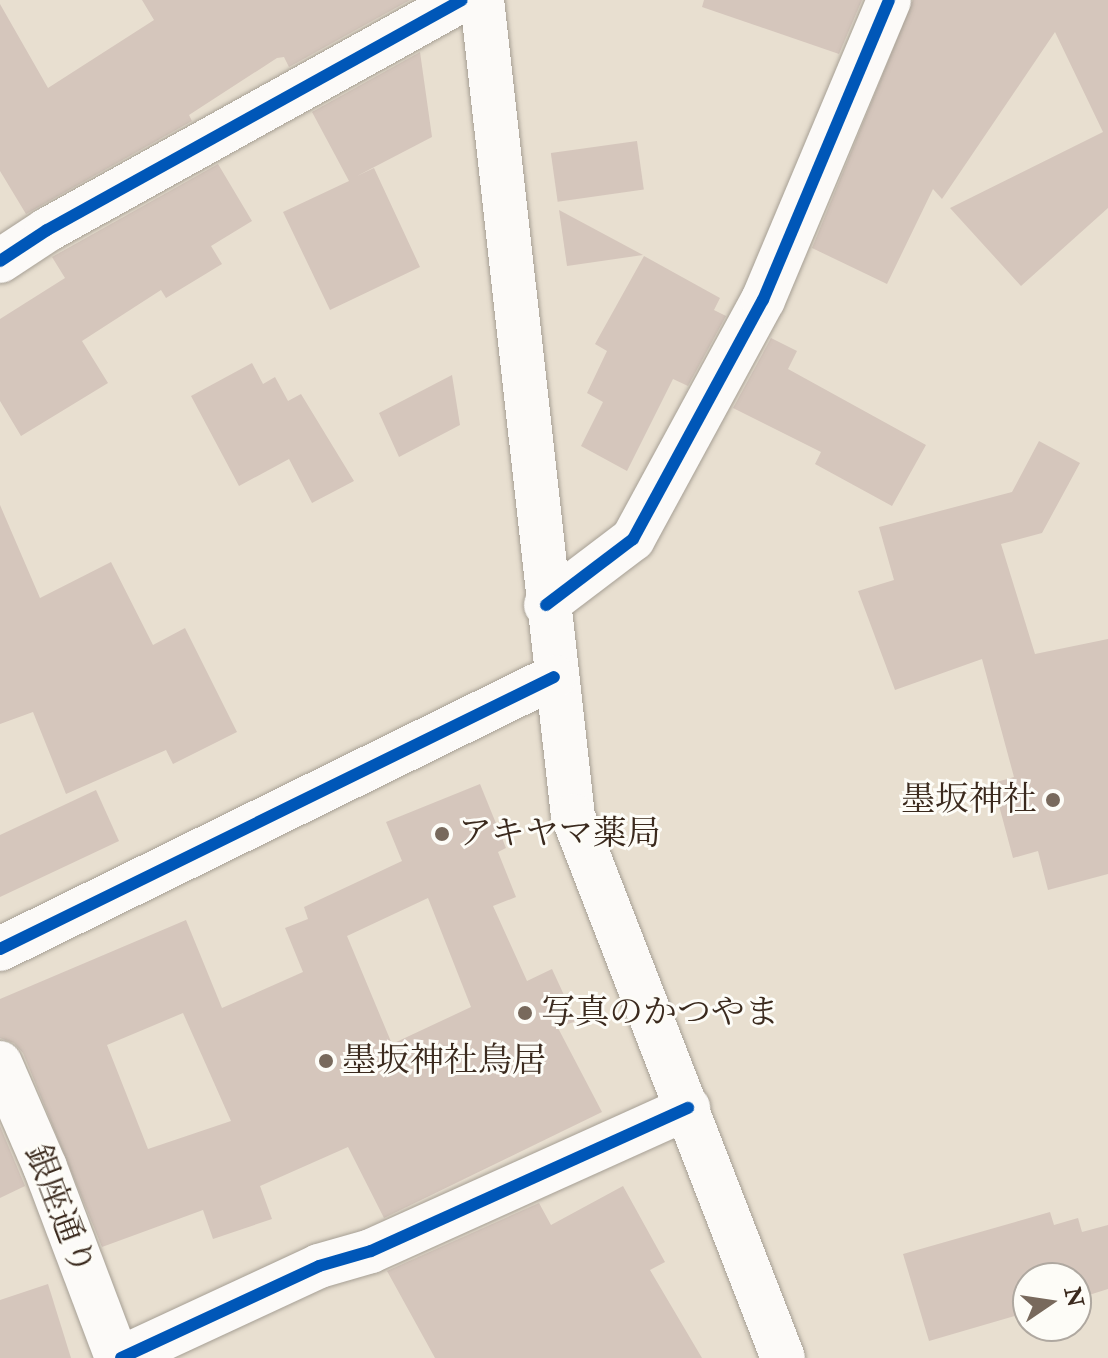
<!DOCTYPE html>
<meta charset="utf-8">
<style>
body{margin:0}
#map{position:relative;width:1108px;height:1358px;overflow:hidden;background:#e8dfd0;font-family:"IM FELL Double Pica","Noto Serif JP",serif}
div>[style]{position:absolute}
.building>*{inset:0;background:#d5c6bc;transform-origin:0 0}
.roads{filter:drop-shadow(0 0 2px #a69f94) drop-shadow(0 0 2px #a69f94)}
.street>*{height:44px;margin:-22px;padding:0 22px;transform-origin:22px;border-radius:22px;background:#fcfaf8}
.secondary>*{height:44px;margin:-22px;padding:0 22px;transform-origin:22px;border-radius:22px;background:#fcfaf8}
.cycleway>*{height:12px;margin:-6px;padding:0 6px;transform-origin:6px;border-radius:6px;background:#0057b8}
.dots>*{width:22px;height:22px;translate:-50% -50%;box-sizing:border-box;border:4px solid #fdfcf7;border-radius:50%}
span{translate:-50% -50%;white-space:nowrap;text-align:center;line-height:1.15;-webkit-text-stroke:6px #fdfcf7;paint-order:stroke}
.poi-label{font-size:34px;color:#3b2a1e}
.right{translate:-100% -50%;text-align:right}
.left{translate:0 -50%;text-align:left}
.street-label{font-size:34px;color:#3b2a1e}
.north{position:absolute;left:1012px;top:1262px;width:80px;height:80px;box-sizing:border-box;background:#fdfcf7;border:2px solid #afa8a0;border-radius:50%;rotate:77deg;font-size:22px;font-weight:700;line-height:32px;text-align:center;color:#3b2a1e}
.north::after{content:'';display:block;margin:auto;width:28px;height:36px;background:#78695c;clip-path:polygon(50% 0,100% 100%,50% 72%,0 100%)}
</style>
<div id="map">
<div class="building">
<div style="clip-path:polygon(142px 0,410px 0,289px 67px,284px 57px,277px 58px,189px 115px,192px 121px,26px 214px,0 171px,0 4px,48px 88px,154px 20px)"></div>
<div style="clip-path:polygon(704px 0,862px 0,839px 54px,702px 7px)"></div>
<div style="clip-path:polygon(913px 0,1108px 0,1108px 208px,1021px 286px,950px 208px,1103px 132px,1055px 32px,942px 199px,933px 189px,887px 284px,812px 248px)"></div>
<div style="clip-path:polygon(420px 52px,432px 137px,357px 176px,374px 168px,420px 267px,330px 310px,283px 212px,349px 181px,312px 112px)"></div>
<div style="left:637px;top:141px;width:49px;height:87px;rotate:82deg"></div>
<div style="clip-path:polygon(218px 164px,252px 221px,211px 246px,222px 264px,166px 298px,161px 290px,82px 341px,108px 383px,21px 436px,0 401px,0 319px,65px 278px,52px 257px)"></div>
<div style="clip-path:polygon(559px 210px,643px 255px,567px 266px)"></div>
<div style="clip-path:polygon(644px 256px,720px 298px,714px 310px,726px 316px,688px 386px,673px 379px,627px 471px,581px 446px,603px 402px,587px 393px,607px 351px,595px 344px)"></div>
<div style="clip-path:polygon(771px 338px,797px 351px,788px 369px,926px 445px,892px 506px,815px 464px,821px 452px,733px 408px)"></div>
<div style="clip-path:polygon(252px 363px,263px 384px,275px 377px,288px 401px,301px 394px,354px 481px,312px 503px,289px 459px,239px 486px,191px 396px)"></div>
<div style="clip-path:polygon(452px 375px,460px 425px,399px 457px,379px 413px)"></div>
<div style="clip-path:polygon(1039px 441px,1080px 463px,1042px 533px,1001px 544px,1035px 654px,1108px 639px,1108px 874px,1048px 890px,1038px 851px,1013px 858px,993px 783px,1014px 777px,982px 659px,895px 690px,858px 591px,894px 580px,879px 527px,1012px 492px)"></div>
<div style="clip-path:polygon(0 505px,40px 598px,111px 562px,153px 645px,185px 628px,237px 732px,173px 764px,166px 750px,66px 794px,33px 712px,0 724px)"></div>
<div style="clip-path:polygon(evenodd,480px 784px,506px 848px,498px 852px,516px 897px,493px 906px,527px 981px,552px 969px,576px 1021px,558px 1028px,602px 1112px,384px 1218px,348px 1147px,260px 1186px,272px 1219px,213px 1239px,203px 1210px,102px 1247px,23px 1053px,14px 1043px,0 1038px,0 999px,186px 920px,222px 1008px,303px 972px,285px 928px,308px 919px,304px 907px,402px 861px,386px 822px,480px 784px,428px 898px,471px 1007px,392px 1044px,347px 936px,428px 898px,480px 784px,183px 1013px,231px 1121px,148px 1149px,107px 1045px,183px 1013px)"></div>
<div style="clip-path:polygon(96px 790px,119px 841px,0 897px,0 835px)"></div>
<div style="clip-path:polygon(0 1126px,25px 1186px,0 1198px)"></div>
<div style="clip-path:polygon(623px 1186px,665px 1262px,650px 1270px,702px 1358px,435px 1358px,387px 1271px,539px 1203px,551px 1225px)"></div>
<div style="clip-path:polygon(1050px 1212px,1054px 1225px,1078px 1218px,1082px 1232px,1108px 1225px,1108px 1289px,1076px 1299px,1076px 1278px,1028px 1278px,1028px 1312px,929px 1341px,903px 1254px)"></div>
<div style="clip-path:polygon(48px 1284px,71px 1358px,0 1358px,0 1300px)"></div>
</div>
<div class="roads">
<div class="street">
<div style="left:0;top:261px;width:56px;rotate:-33.4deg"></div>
<div style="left:47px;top:230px;width:474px;rotate:-29deg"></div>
<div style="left:546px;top:605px;width:109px;rotate:-37.2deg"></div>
<div style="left:633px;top:539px;width:272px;rotate:-61.5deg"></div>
<div style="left:763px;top:300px;width:325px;rotate:-67.2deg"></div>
<div style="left:121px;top:1358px;width:218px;rotate:-24.9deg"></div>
<div style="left:319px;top:1266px;width:54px;rotate:-16.1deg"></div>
<div style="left:371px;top:1251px;width:348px;rotate:-24.3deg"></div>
</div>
<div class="secondary">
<div style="left:482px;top:0;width:821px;rotate:83.64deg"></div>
<div style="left:573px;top:816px;width:581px;rotate:68.82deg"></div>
<div style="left:0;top:949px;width:617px;rotate:-26.15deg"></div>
<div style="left:0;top:1063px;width:113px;rotate:66.6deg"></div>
<div style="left:45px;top:1167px;width:204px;rotate:69.3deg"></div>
</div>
</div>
<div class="cycleway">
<div style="left:0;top:261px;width:56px;rotate:-33.4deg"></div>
<div style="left:47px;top:230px;width:474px;rotate:-29deg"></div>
<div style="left:546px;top:605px;width:109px;rotate:-37.2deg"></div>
<div style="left:633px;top:539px;width:272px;rotate:-61.5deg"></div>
<div style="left:763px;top:300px;width:325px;rotate:-67.2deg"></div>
<div style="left:0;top:949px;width:617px;rotate:-26.15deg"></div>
<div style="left:121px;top:1358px;width:218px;rotate:-24.9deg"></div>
<div style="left:319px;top:1266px;width:54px;rotate:-16.1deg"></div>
<div style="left:371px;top:1251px;width:348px;rotate:-24.3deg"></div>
</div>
<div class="dots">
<div style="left:1053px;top:800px;background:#78695c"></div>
<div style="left:442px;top:834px;background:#78695c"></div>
<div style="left:525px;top:1013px;background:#78695c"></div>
<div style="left:326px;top:1061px;background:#78695c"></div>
</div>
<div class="poi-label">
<span class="right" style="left:1037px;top:800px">墨坂神社</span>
<span class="left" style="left:458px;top:834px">アキヤマ薬局</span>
<span class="left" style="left:541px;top:1013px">写真のかつやま</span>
<span class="left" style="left:342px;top:1061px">墨坂神社鳥居</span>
</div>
<div class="street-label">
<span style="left:60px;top:1210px;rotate:69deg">銀座通り</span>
</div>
<div class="north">N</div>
</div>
